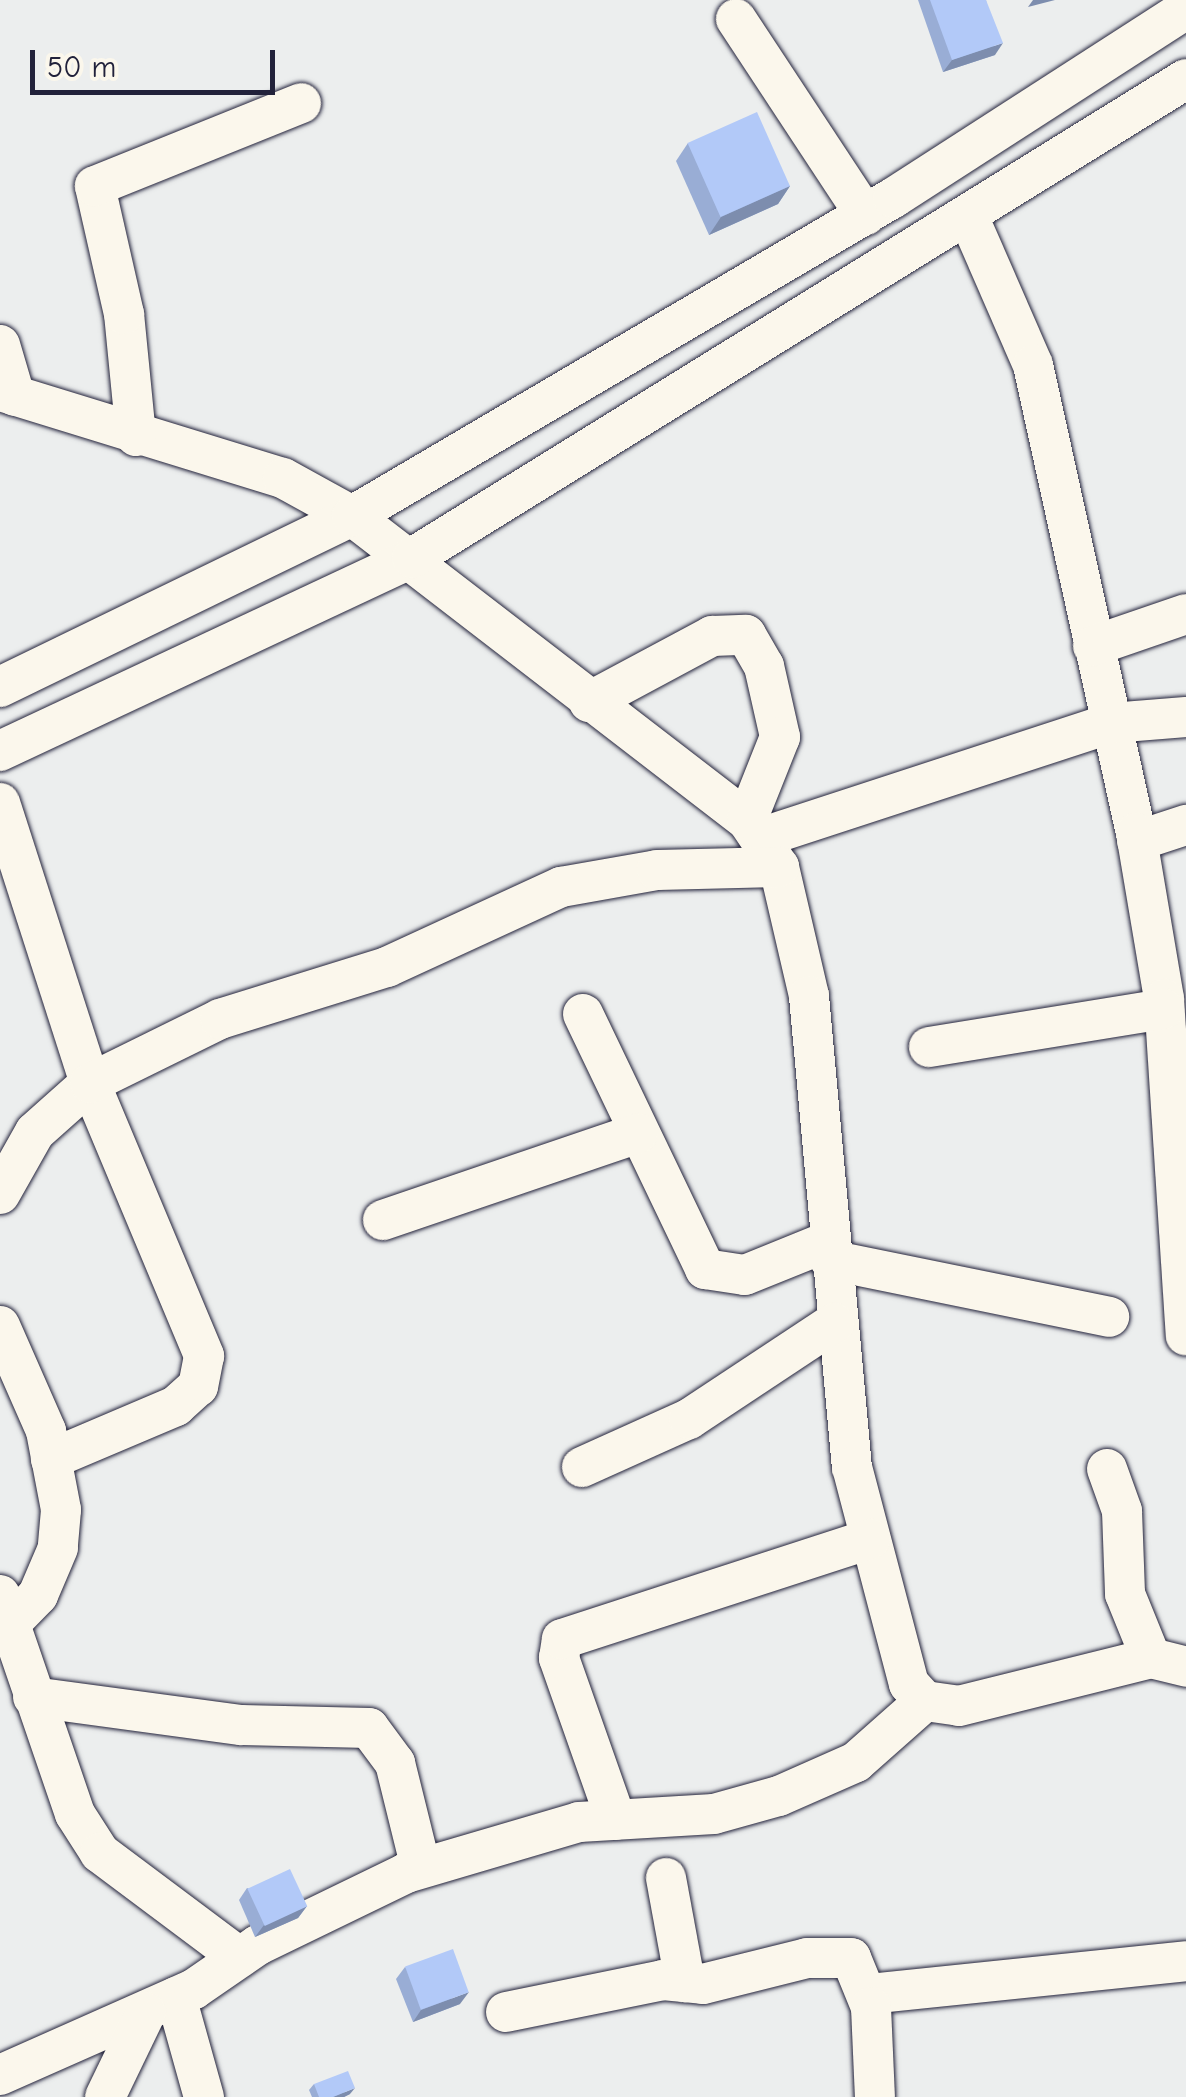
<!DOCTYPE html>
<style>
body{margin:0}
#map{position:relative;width:1186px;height:2097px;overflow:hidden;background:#eceeee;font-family:"Comic Neue",sans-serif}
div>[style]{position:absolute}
.roads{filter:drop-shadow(0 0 2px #22223b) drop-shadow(0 0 2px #22223b)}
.minor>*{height:40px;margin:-20px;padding:0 20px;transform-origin:20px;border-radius:20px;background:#fbf7ec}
.wall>*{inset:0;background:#99add5}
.shaded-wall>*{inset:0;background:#7d8dae}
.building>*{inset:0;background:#b2c9f8;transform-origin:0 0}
span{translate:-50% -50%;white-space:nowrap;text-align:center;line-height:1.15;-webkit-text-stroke:8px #fbf7ec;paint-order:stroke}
.scale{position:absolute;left:30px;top:50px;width:245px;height:45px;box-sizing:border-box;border:5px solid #22223b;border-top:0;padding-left:12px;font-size:30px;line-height:35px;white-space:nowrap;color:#22223b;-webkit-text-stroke:8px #fbf7ec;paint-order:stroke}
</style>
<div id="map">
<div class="roads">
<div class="minor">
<div style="left:736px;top:19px;width:235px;rotate:56.6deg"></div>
<div style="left:969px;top:218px;width:160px;rotate:66.5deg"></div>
<div style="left:1033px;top:365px;width:479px;rotate:77.6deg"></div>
<div style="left:1136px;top:833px;width:168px;rotate:80.4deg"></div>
<div style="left:1164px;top:999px;width:337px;rotate:86.3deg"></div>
<div style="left:0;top:345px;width:53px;rotate:73.6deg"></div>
<div style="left:0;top:391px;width:296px;rotate:17.1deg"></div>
<div style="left:283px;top:478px;width:79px;rotate:28.8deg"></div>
<div style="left:352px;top:516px;width:498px;rotate:37.6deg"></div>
<div style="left:747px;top:820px;width:57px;rotate:55.8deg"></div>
<div style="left:779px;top:867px;width:132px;rotate:76.9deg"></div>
<div style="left:809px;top:996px;width:473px;rotate:84.8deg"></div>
<div style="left:852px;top:1467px;width:224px;rotate:75.3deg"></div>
<div style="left:909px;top:1684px;width:23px;rotate:47deg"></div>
<div style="left:925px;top:1701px;width:34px;rotate:8deg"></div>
<div style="left:959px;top:1706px;width:198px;rotate:-14deg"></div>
<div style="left:1151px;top:1658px;width:36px;rotate:14deg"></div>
<div style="left:136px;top:436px;width:123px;rotate:-95.6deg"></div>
<div style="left:124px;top:314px;width:131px;rotate:-102.8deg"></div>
<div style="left:95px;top:186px;width:222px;rotate:-21.9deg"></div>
<div style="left:1093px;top:646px;width:98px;rotate:-19deg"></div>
<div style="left:0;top:687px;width:391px;rotate:-25.9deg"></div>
<div style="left:352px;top:516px;width:628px;rotate:-30.45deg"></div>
<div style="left:893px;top:198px;width:349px;rotate:-32.8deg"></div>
<div style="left:589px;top:702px;width:140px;rotate:-28.2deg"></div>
<div style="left:712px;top:636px;width:34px;rotate:-2deg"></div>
<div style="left:746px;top:635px;width:36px;rotate:60deg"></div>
<div style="left:764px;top:666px;width:73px;rotate:77.3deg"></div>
<div style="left:780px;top:737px;width:89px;rotate:111.7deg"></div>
<div style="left:0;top:751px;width:455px;rotate:-25.1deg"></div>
<div style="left:412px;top:558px;width:910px;rotate:-31.75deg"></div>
<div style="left:0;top:803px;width:294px;rotate:72.2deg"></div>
<div style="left:90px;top:1083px;width:296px;rotate:67.3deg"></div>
<div style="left:204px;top:1356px;width:31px;rotate:101deg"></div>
<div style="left:198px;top:1386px;width:30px;rotate:138deg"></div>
<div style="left:176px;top:1406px;width:136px;rotate:157deg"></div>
<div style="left:763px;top:837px;width:366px;rotate:-18.1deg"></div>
<div style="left:1111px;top:723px;width:75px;rotate:-4.6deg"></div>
<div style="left:1137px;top:841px;width:52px;rotate:-18.1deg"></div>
<div style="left:583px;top:1014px;width:283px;rotate:64.4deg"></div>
<div style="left:705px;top:1269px;width:40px;rotate:8.5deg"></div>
<div style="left:745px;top:1275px;width:91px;rotate:-22deg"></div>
<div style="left:929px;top:1047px;width:238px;rotate:-9.2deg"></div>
<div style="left:0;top:1194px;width:71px;rotate:-60.6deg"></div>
<div style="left:35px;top:1132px;width:74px;rotate:-41.7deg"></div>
<div style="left:90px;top:1083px;width:145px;rotate:-26.2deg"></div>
<div style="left:220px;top:1019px;width:175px;rotate:-17.3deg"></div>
<div style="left:387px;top:967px;width:192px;rotate:-24.7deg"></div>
<div style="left:561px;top:887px;width:97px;rotate:-10deg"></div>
<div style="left:657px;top:870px;width:122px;rotate:-1.4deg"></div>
<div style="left:383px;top:1220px;width:269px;rotate:-18.8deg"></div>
<div style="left:830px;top:1260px;width:285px;rotate:11.5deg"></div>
<div style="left:0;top:1326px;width:115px;rotate:66.3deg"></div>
<div style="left:46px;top:1431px;width:80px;rotate:79.2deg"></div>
<div style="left:61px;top:1510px;width:38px;rotate:95deg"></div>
<div style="left:58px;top:1548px;width:51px;rotate:113.1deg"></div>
<div style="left:38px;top:1595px;width:54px;rotate:134.3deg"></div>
<div style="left:582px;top:1467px;width:117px;rotate:-24.2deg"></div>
<div style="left:689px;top:1419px;width:174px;rotate:-33.5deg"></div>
<div style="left:1107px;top:1469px;width:45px;rotate:70.3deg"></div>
<div style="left:1122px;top:1511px;width:83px;rotate:87.9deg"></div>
<div style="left:1125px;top:1594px;width:69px;rotate:67.9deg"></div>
<div style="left:0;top:1595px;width:231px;rotate:71.1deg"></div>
<div style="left:75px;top:1814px;width:46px;rotate:57.3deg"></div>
<div style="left:100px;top:1853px;width:174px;rotate:36.8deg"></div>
<div style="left:33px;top:1697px;width:210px;rotate:7.7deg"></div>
<div style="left:241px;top:1725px;width:128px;rotate:1.3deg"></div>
<div style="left:369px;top:1728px;width:44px;rotate:53.4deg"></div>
<div style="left:395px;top:1763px;width:108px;rotate:76.1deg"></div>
<div style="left:616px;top:1820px;width:172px;rotate:-109.4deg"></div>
<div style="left:559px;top:1658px;width:19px;rotate:-81deg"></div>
<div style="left:562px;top:1639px;width:324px;rotate:-18deg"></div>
<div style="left:666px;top:1878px;width:106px;rotate:79.6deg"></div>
<div style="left:868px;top:1994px;width:320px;rotate:-5.9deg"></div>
<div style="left:176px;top:1997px;width:104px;rotate:74.4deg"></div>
<div style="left:506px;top:2012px;width:160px;rotate:-11.5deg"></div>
<div style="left:663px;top:1980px;width:40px;rotate:5.7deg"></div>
<div style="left:703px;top:1984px;width:107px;rotate:-14deg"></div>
<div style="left:807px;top:1958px;width:44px"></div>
<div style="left:851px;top:1958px;width:53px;rotate:67.8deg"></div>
<div style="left:871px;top:2007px;width:90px;rotate:87.5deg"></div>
<div style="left:0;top:2075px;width:212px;rotate:-23.9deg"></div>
<div style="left:194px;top:1989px;width:78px;rotate:-34.5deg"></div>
<div style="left:258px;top:1945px;width:165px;rotate:-25.9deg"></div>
<div style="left:406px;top:1873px;width:180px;rotate:-16.4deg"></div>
<div style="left:579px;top:1822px;width:135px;rotate:-3.4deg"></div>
<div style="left:714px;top:1814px;width:67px;rotate:-15.5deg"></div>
<div style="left:779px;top:1796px;width:84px;rotate:-23.8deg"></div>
<div style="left:856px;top:1762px;width:92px;rotate:-41.5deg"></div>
<div style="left:105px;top:2097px;width:94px;rotate:-64.2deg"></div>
</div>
</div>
<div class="wall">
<div style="clip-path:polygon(918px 0,986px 0,995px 55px,943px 72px)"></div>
<div style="clip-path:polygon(688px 143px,790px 186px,778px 204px,709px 235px,676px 161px)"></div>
<div style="clip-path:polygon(247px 1888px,307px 1906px,298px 1918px,255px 1937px,239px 1900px)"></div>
<div style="clip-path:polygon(405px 1967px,460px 2004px,413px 2022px,396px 1979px)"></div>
<div style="clip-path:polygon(314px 2084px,350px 2094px,344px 2097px,312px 2097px,309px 2090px)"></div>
</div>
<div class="shaded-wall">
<div style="clip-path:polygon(1033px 0,1055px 0,1028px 7px)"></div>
<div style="clip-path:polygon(1003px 43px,995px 55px,943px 72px,952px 60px)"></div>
<div style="clip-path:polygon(790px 186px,778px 204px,709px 235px,721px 217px)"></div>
<div style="clip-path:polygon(307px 1906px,298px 1918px,255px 1937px,264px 1925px)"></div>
<div style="clip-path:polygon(469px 1992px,460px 2004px,413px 2022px,421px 2010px)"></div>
<div style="clip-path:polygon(355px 2088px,350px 2094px,344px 2097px,333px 2097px)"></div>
</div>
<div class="building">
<div style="clip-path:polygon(930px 0,986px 0,1003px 43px,952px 60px)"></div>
<div style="left:757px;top:112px;width:81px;height:76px;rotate:66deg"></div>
<div style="left:290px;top:1869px;width:41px;height:47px;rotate:65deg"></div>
<div style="left:453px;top:1949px;width:46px;height:51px;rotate:70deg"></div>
<div style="clip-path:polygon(348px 2071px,355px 2088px,333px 2097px,319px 2097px,314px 2084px)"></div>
</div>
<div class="scale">50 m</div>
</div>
